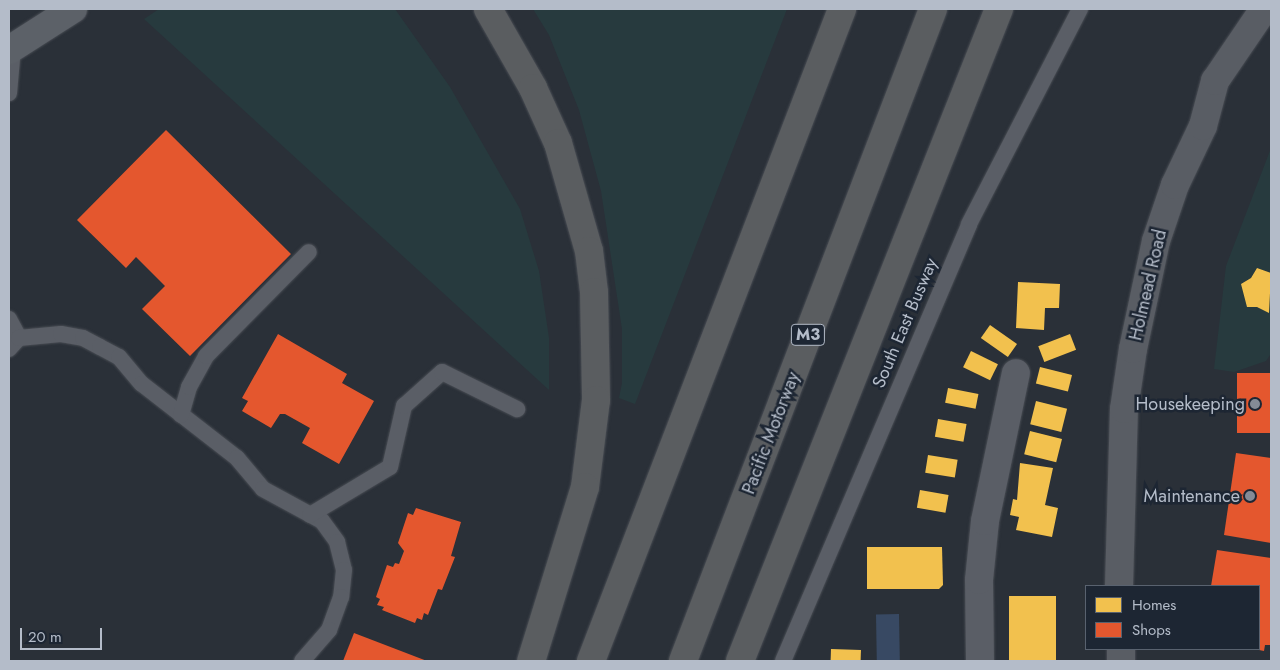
<!DOCTYPE html>
<style>
body{margin:0}
#map{position:relative;width:1280px;height:670px;overflow:hidden;background:#2a3038;font-family:Jost,sans-serif}
div>[style]{position:absolute}
.green>*{inset:0;background:#273a3e}
.water>*{inset:0;background:#384963;transform-origin:0 0}
.homes>*{inset:0;background:#f2c14e;transform-origin:0 0}
.shops>*{inset:0;background:#e4572e;transform-origin:0 0}
.roads{filter:drop-shadow(0 0 1px #484c53) drop-shadow(0 0 1px #484c53)}
.lane>*{height:16px;margin:-8px;padding:0 8px;transform-origin:8px;border-radius:8px;background:#5a5e66}
.street>*{height:28px;margin:-14px;padding:0 14px;transform-origin:14px;border-radius:14px;background:#5a5e66}
.secondary>*{height:28px;margin:-14px;padding:0 14px;transform-origin:14px;border-radius:14px;background:#595d64}
.primary>*{height:28px;margin:-14px;padding:0 14px;transform-origin:14px;border-radius:14px;background:#5c6168}
.highway>*{height:28px;margin:-14px;padding:0 14px;transform-origin:14px;border-radius:14px;background:#5a5d60}
.dots>*{width:14px;height:14px;translate:-50% -50%;box-sizing:border-box;border:2px solid #1d2633;border-radius:50%}
span{translate:-50% -50%;white-space:nowrap;text-align:center;line-height:1.15;-webkit-text-stroke:5px #1d2633;paint-order:stroke}
.shield-label span{padding:1px 4px;background:#1d2633;border:1px solid;border-radius:4px;-webkit-text-stroke-width:0}
.shield-label{font-size:16px;color:#b4bcc9;font-weight:700}
.street-label{font-size:18px;color:#b4bcc9}
.poi-label{font-size:18px;color:#b4bcc9}
.right{translate:-100% -50%;text-align:right}
.frame{position:absolute;inset:0;border:10px solid #b4bcc9;pointer-events:none}
.legend{position:absolute;left:1085px;top:585px;width:175px;height:65px;box-sizing:border-box;background:#1d2633;border:1px solid #59626f;margin:0;padding:6px 9px;list-style:none;font-size:15px;color:#b4bcc9}
.legend li{display:flex;align-items:center;gap:10px;height:25px}
.legend b{width:25px;border:1px solid #59626f}
.scale{position:absolute;left:20px;top:628px;width:82px;height:22px;box-sizing:border-box;border:2px solid #b4bcc9;border-top:0;padding-left:6px;font-size:15px;line-height:18px;white-space:nowrap;color:#b4bcc9;-webkit-text-stroke:4px #1d2633;paint-order:stroke}
</style>
<div id="map">
<div class="green">
<div style="clip-path:polygon(159px 9px,395px 9px,450px 87px,520px 209px,539px 271px,549px 338px,549px 390px,144px 19px)"></div>
<div style="clip-path:polygon(533px 9px,787px 9px,635px 404px,619px 398px,622px 383px,622px 329px,601px 191px,579px 110px,549px 35px)"></div>
<div style="clip-path:polygon(1271px 148px,1271px 273px,1257px 268px,1251px 278px,1241px 284px,1265px 273px,1271px 275px,1270px 355px,1266px 361px,1234px 372px,1214px 369px,1226px 266px)"></div>
</div>
<div class="water">
<div style="left:899px;top:614px;width:47px;height:23px;rotate:89deg"></div>
</div>
<div class="homes">
<div style="clip-path:polygon(1257px 268px,1271px 273px,1269px 313px,1257px 307px,1247px 307px,1241px 284px,1251px 278px)"></div>
<div style="clip-path:polygon(1018px 282px,1060px 284px,1059px 308px,1045px 308px,1044px 330px,1016px 328px)"></div>
<div style="left:990px;top:325px;width:33px;height:16px;rotate:35deg"></div>
<div style="left:1070px;top:334px;width:17px;height:34px;rotate:69deg"></div>
<div style="left:971px;top:351px;width:30px;height:18px;rotate:26deg"></div>
<div style="left:1040px;top:367px;width:33px;height:17px;rotate:14deg"></div>
<div style="left:948px;top:388px;width:31px;height:15px;rotate:11deg"></div>
<div style="left:1036px;top:401px;width:32px;height:24px;rotate:14deg"></div>
<div style="left:938px;top:419px;width:29px;height:18px;rotate:10deg"></div>
<div style="left:1030px;top:431px;width:33px;height:24px;rotate:14deg"></div>
<div style="left:928px;top:455px;width:30px;height:18px;rotate:9deg"></div>
<div style="clip-path:polygon(1020px 463px,1053px 468px,1045px 505px,1058px 508px,1052px 537px,1016px 530px,1019px 517px,1010px 515px,1013px 499px,1017px 500px)"></div>
<div style="left:920px;top:490px;width:29px;height:18px;rotate:10deg"></div>
<div style="clip-path:polygon(867px 547px,942px 547px,943px 585px,939px 589px,867px 589px)"></div>
<div style="left:1009px;top:596px;width:47px;height:65px"></div>
<div style="left:831px;top:649px;width:30px;height:12px;rotate:2deg"></div>
</div>
<div class="shops">
<div style="clip-path:polygon(166px 130px,291px 254px,190px 356px,142px 309px,165px 286px,136px 257px,126px 268px,77px 220px)"></div>
<div style="clip-path:polygon(278px 334px,347px 374px,342px 383px,374px 401px,339px 464px,302px 443px,310px 428px,285px 414px,280px 414px,271px 428px,242px 411px,248px 401px,242px 398px)"></div>
<div style="left:1271px;top:373px;width:60px;height:34px;rotate:90deg"></div>
<div style="clip-path:polygon(1236px 453px,1271px 458px,1271px 543px,1224px 535px)"></div>
<div style="clip-path:polygon(416px 508px,461px 522px,451px 556px,455px 557px,442px 590px,438px 589px,428px 615px,424px 613px,422px 620px,417px 618px,415px 623px,382px 610px,384px 607px,377px 605px,380px 599px,376px 597px,387px 565px,393px 567px,395px 563px,399px 564px,404px 551px,398px 543px,408px 513px,413px 515px)"></div>
<div style="clip-path:polygon(1217px 550px,1271px 558px,1271px 645px,1265px 645px,1264px 651px,1259px 650px,1259px 586px,1211px 586px)"></div>
<div style="clip-path:polygon(354px 633px,427px 661px,343px 661px)"></div>
</div>
<div class="roads">
<div class="lane">
<div style="left:9px;top:93px;width:45px;rotate:-84.9deg"></div>
<div style="left:9px;top:319px;width:21px;rotate:62deg"></div>
<div style="left:9px;top:349px;width:15px;rotate:-48deg"></div>
<div style="left:19px;top:338px;width:42px;rotate:-5.4deg"></div>
<div style="left:61px;top:334px;width:22px;rotate:10deg"></div>
<div style="left:83px;top:338px;width:19px;rotate:28deg"></div>
<div style="left:100px;top:347px;width:21px;rotate:28deg"></div>
<div style="left:119px;top:357px;width:35px;rotate:50deg"></div>
<div style="left:142px;top:384px;width:120px;rotate:37.9deg"></div>
<div style="left:237px;top:458px;width:40px;rotate:50deg"></div>
<div style="left:263px;top:489px;width:67px;rotate:28.5deg"></div>
<div style="left:322px;top:521px;width:26px;rotate:54deg"></div>
<div style="left:337px;top:542px;width:29px;rotate:76deg"></div>
<div style="left:344px;top:570px;width:27px;rotate:96deg"></div>
<div style="left:341px;top:597px;width:35px;rotate:110deg"></div>
<div style="left:329px;top:630px;width:41px;rotate:131.1deg"></div>
<div style="left:181px;top:415px;width:29px;rotate:-74deg"></div>
<div style="left:189px;top:387px;width:35px;rotate:-61deg"></div>
<div style="left:206px;top:356px;width:146px;rotate:-45.3deg"></div>
<div style="left:310px;top:515px;width:93px;rotate:-31deg"></div>
<div style="left:390px;top:467px;width:63px;rotate:-77.1deg"></div>
<div style="left:404px;top:406px;width:51px;rotate:-41.8deg"></div>
<div style="left:442px;top:372px;width:84px;rotate:26.3deg"></div>
<div style="left:783px;top:661px;width:475px;rotate:-66.9deg"></div>
<div style="left:969px;top:224px;width:242px;rotate:-62.7deg"></div>
</div>
<div class="street">
<div style="left:980px;top:661px;width:81px;rotate:-90.7deg"></div>
<div style="left:979px;top:580px;width:59px;rotate:-84.2deg"></div>
<div style="left:985px;top:521px;width:151px;rotate:-78.2deg"></div>
</div>
<div class="secondary">
<div style="left:1119px;top:586px;width:177px;rotate:-88.4deg"></div>
<div style="left:1124px;top:409px;width:61px;rotate:-81.5deg"></div>
<div style="left:1133px;top:349px;width:110px;rotate:-78deg"></div>
<div style="left:1156px;top:241px;width:59px;rotate:-71.3deg"></div>
<div style="left:1175px;top:185px;width:65px;rotate:-64.6deg"></div>
<div style="left:1203px;top:126px;width:47px;rotate:-75.1deg"></div>
<div style="left:1215px;top:81px;width:87px;rotate:-55.8deg"></div>
<div style="left:1121px;top:649px;width:12px;rotate:90deg"></div>
</div>
<div class="primary">
<div style="left:9px;top:50px;width:76px;rotate:-32.6deg"></div>
</div>
<div class="highway">
<div style="left:488px;top:9px;width:91px;rotate:60.3deg"></div>
<div style="left:533px;top:88px;width:60px;rotate:65.6deg"></div>
<div style="left:558px;top:143px;width:112px;rotate:74deg"></div>
<div style="left:589px;top:251px;width:41px;rotate:83deg"></div>
<div style="left:594px;top:292px;width:108px;rotate:88.9deg"></div>
<div style="left:596px;top:400px;width:88px;rotate:97.2deg"></div>
<div style="left:585px;top:487px;width:182px;rotate:107.2deg"></div>
<div style="left:591px;top:661px;width:699px;rotate:-68.94deg"></div>
<div style="left:683px;top:661px;width:698px;rotate:-69.02deg"></div>
<div style="left:740px;top:661px;width:702px;rotate:-68.34deg"></div>
</div>
</div>
<div class="dots">
<div style="left:1255px;top:404px;background:#848b96"></div>
<div style="left:1250px;top:496px;background:#848b96"></div>
</div>
<div class="shield-label">
<span style="left:808px;top:335px">M3</span>
</div>
<div class="street-label">
<span style="left:1148px;top:285px;rotate:-77deg">Holmead Road</span>
<span style="left:905px;top:323px;rotate:-67deg">South East Busway</span>
<span style="left:771px;top:433px;rotate:-69deg">Pacific Motorway</span>
</div>
<div class="poi-label">
<span class="right" style="left:1245px;top:404px">Housekeeping</span>
<span class="right" style="left:1240px;top:496px">Maintenance</span>
</div>
<div class="frame"></div>
<ul class="legend">
<li><b style="height:14px;background:#f2c14e"></b>Homes</li>
<li><b style="height:14px;background:#e4572e"></b>Shops</li>
</ul>
<div class="scale">20 m</div>
</div>
